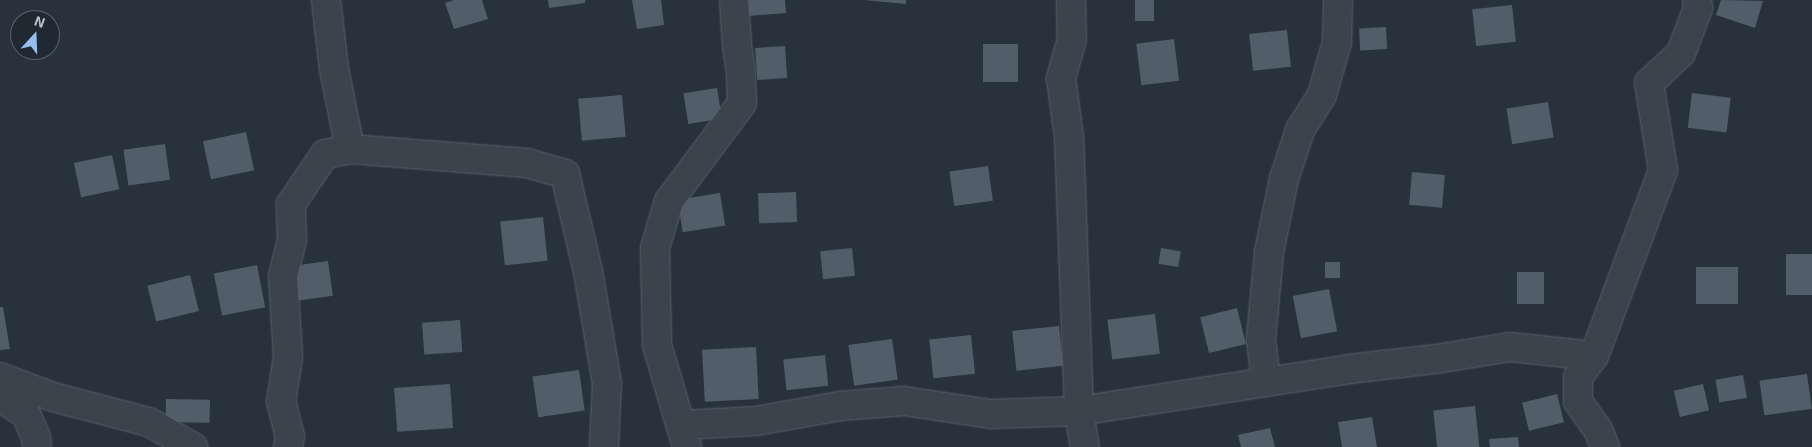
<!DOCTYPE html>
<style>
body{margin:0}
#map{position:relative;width:1812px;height:447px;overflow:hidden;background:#27323d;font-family:"Exo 2",sans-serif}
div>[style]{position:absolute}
.building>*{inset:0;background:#525d6a;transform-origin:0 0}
.roads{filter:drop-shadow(0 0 1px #59626b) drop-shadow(0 0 1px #59626b)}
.minor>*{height:28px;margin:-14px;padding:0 14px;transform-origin:14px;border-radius:14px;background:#3b444d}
span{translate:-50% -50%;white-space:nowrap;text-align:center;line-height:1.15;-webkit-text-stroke:4.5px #202932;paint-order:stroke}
.north{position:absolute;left:10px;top:10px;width:50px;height:50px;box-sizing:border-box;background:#202932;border:1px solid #5c656e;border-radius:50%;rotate:20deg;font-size:14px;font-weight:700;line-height:20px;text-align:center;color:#b7bfc8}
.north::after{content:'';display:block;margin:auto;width:18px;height:22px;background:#95bdee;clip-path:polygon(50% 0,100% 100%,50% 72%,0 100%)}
</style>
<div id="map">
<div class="building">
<div style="clip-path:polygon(454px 0,482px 0,488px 19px,454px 29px,445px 3px)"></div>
<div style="clip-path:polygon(548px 0,585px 0,585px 3px,549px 8px)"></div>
<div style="clip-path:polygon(632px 0,661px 0,664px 25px,637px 29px)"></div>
<div style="clip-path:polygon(747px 0,785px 0,786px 13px,748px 16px)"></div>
<div style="clip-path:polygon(864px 0,906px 0,906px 4px)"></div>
<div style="left:1135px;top:0;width:19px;height:21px"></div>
<div style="clip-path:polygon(1721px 0,1763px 1px,1755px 28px,1716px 15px)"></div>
<div style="left:1512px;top:5px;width:37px;height:40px;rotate:84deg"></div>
<div style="left:1386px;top:27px;width:22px;height:27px;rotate:87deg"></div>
<div style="left:1287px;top:30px;width:37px;height:38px;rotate:84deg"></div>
<div style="left:1174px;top:39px;width:42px;height:38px;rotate:83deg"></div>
<div style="left:983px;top:44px;width:35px;height:38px"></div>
<div style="left:785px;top:46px;width:32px;height:30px;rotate:86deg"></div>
<div style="left:717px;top:88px;width:31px;height:34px;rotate:81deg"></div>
<div style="left:1692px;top:93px;width:39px;height:35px;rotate:7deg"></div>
<div style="left:622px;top:95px;width:42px;height:44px;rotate:85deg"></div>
<div style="left:1548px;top:102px;width:36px;height:42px;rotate:81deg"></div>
<div style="left:246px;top:132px;width:39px;height:44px;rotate:78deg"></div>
<div style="left:165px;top:144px;width:36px;height:42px;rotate:82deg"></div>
<div style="left:112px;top:155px;width:35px;height:39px;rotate:78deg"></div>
<div style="left:988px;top:166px;width:35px;height:39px;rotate:82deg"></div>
<div style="left:1412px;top:172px;width:33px;height:33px;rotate:5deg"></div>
<div style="left:796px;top:192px;width:30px;height:38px;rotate:88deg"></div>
<div style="left:720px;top:193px;width:33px;height:43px;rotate:81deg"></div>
<div style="left:543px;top:217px;width:44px;height:43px;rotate:84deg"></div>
<div style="left:852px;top:248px;width:28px;height:32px;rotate:84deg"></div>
<div style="left:1161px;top:248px;width:20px;height:16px;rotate:9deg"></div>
<div style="left:1812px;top:254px;width:41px;height:26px;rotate:90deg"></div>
<div style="left:328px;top:261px;width:35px;height:38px;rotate:82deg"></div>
<div style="left:1340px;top:262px;width:16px;height:15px;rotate:90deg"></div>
<div style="left:257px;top:265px;width:43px;height:44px;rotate:79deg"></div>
<div style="left:1696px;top:267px;width:42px;height:37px"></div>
<div style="left:1517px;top:272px;width:27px;height:32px"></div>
<div style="left:190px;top:275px;width:37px;height:44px;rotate:76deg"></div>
<div style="left:1329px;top:289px;width:43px;height:37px;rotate:79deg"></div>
<div style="clip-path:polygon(0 307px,3px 307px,10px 349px,0 350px)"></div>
<div style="left:1237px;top:308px;width:37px;height:38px;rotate:76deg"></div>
<div style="left:1155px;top:314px;width:40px;height:48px;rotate:83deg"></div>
<div style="left:460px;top:320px;width:32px;height:38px;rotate:86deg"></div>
<div style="left:1059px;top:326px;width:40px;height:47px;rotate:84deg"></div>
<div style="left:971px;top:335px;width:39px;height:42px;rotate:84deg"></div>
<div style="left:892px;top:339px;width:41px;height:44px;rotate:82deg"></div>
<div style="left:756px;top:347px;width:52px;height:54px;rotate:87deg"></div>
<div style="left:825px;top:355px;width:31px;height:42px;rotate:84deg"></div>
<div style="left:579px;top:370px;width:41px;height:47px;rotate:82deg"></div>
<div style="left:1807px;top:374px;width:35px;height:48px;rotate:82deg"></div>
<div style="left:1743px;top:375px;width:23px;height:28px;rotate:80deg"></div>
<div style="left:450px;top:384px;width:44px;height:56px;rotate:86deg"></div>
<div style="left:1703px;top:384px;width:27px;height:30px;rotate:77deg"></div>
<div style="left:1557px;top:394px;width:29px;height:36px;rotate:76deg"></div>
<div style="left:166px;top:399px;width:44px;height:23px;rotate:1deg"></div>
<div style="left:1475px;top:406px;width:41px;height:42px;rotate:84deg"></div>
<div style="clip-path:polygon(1372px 417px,1377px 447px,1342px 447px,1338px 422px)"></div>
<div style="clip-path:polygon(1270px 428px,1275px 447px,1241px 447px,1238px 435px)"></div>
<div style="clip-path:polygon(1518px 437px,1519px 447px,1490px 447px,1489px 439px)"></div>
</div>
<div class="roads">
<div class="minor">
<div style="left:326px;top:0;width:69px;rotate:83.4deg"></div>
<div style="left:334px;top:69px;width:82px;rotate:78.7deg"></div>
<div style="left:1071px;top:0;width:39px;rotate:89deg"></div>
<div style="left:1072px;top:39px;width:41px;rotate:105.8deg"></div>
<div style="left:1061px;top:78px;width:60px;rotate:82.3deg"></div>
<div style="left:1069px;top:137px;width:274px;rotate:87.9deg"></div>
<div style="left:1079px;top:411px;width:36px;rotate:81deg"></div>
<div style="left:0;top:377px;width:57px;rotate:20.7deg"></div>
<div style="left:53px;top:397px;width:99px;rotate:14.6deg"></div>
<div style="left:149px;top:422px;width:51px;rotate:29.6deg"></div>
<div style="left:1266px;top:382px;width:43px;rotate:-96.6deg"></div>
<div style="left:1261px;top:339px;width:87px;rotate:-84.7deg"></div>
<div style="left:1269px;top:252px;width:75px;rotate:-78.4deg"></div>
<div style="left:1284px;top:179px;width:52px;rotate:-71.9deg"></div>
<div style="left:1300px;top:130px;width:41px;rotate:-57.8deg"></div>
<div style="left:1322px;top:95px;width:55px;rotate:-74.2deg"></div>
<div style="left:1337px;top:42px;width:42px;rotate:-88.6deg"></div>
<div style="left:0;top:397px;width:31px;rotate:33deg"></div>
<div style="left:26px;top:414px;width:26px;rotate:67deg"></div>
<div style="left:36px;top:438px;width:9px;rotate:84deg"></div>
<div style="left:681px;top:425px;width:75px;rotate:-3.1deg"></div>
<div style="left:756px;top:421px;width:85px;rotate:-10.1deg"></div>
<div style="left:840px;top:406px;width:64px;rotate:-4.5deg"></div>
<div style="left:904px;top:401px;width:88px;rotate:8.5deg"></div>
<div style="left:991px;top:414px;width:88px;rotate:-2deg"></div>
<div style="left:1079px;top:411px;width:273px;rotate:-8.8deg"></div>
<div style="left:1349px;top:369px;width:88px;rotate:-6.6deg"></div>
<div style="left:1436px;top:359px;width:75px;rotate:-9.2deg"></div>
<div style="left:1510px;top:347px;width:84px;rotate:6.1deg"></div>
<div style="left:288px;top:447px;width:10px;rotate:-79deg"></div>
<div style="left:290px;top:437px;width:36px;rotate:-104deg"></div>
<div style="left:281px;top:402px;width:46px;rotate:-81.2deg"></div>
<div style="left:288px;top:357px;width:81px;rotate:-93.5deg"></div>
<div style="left:283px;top:276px;width:37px;rotate:-76deg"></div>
<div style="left:292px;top:240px;width:36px;rotate:-92deg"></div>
<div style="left:291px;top:204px;width:60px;rotate:-55.8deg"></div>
<div style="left:325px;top:154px;width:25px;rotate:-11deg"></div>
<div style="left:350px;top:149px;width:178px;rotate:4.5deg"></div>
<div style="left:527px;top:163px;width:40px;rotate:16deg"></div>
<div style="left:565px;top:174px;width:100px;rotate:76.7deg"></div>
<div style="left:588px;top:271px;width:114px;rotate:80.4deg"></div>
<div style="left:607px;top:383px;width:64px;rotate:92.7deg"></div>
<div style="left:687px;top:447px;width:106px;rotate:-106.4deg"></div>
<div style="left:657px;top:345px;width:97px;rotate:-91.2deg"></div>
<div style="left:655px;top:248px;width:49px;rotate:-73.4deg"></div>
<div style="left:669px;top:201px;width:122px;rotate:-53.3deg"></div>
<div style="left:742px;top:103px;width:30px;rotate:-92deg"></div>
<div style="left:741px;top:73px;width:28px;rotate:-98deg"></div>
<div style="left:737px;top:45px;width:45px;rotate:-93.8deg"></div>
<div style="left:1605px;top:447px;width:18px;rotate:-112deg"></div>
<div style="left:1598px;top:430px;width:35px;rotate:-125deg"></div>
<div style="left:1578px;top:401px;width:24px;rotate:-90deg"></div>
<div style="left:1578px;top:377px;width:26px;rotate:-53deg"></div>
<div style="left:1594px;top:356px;width:198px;rotate:-69.6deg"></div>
<div style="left:1663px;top:170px;width:88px;rotate:-99.1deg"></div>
<div style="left:1649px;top:83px;width:44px;rotate:-43.2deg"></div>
<div style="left:1681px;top:53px;width:48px;rotate:-69.3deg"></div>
<div style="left:1698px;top:8px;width:8px;rotate:-97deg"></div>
</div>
</div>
<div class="north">N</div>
</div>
